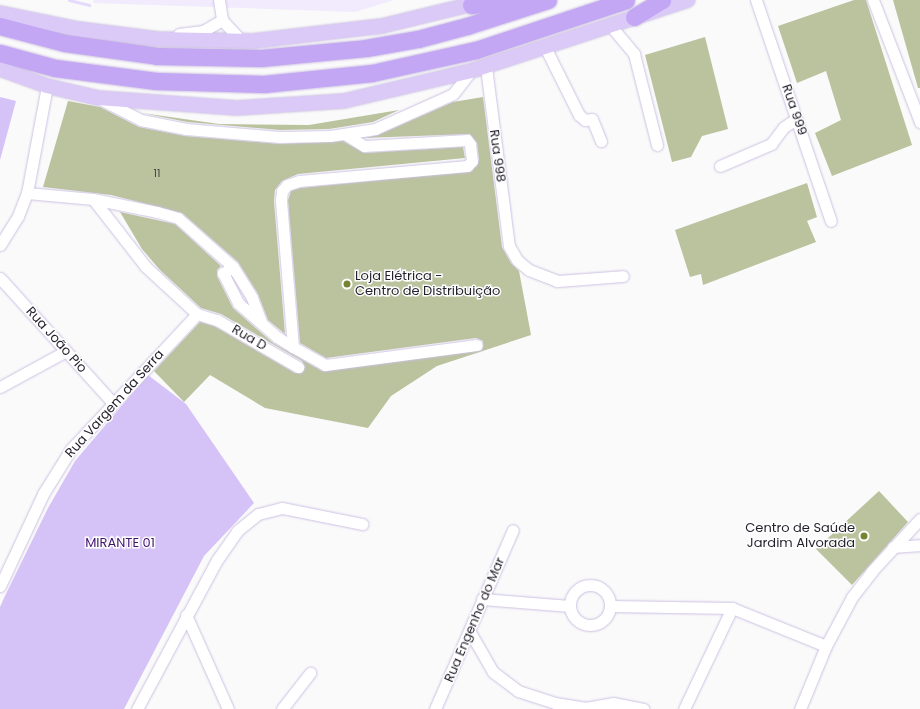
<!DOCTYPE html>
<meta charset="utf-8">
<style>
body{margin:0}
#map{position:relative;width:920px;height:709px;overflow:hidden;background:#fafafa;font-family:Poppins,sans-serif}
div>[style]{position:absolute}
.built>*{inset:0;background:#f1ebfd}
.green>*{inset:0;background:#d5c2f7}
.stream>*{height:3px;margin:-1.5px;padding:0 1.5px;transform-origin:1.5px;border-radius:1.5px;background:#e6dbfc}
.building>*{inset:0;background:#bac29e}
.roads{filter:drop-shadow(0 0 1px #cdc1e3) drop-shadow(0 0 1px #cdc1e3)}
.minor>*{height:11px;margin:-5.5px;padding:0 5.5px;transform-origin:5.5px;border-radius:5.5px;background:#fff}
.minor>.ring{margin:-5.5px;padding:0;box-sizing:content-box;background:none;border:11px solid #fff;border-radius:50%}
.major>*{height:14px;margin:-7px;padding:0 7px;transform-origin:7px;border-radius:7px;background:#dbcaf8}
.highway>*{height:17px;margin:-8.5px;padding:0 8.5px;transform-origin:8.5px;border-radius:8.5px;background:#c3a6f4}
.dots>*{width:11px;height:11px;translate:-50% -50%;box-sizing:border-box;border:2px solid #fff;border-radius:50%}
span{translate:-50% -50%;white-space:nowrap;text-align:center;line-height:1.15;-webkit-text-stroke:3px #fff;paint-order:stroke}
.number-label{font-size:11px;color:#494848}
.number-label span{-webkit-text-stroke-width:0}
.street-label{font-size:13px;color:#231f2c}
.poi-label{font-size:13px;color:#231f2c}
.left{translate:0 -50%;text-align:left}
.right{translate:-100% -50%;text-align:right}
.park-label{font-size:13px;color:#40146d}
</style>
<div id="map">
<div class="built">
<div style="clip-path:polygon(93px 0,394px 0,355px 12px,94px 3px)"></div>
</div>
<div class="green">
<div style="clip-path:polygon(0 97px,16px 101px,0 160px)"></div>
<div style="clip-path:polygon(148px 375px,186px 404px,254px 503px,204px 556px,124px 709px,0 709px,0 607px,4px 598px,48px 508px,75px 461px)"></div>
</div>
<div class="stream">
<div style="left:69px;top:0;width:21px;rotate:14deg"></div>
</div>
<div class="building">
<div style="clip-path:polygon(854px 0,866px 0,912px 145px,832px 176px,815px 133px,841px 120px,826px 71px,797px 83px,778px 26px)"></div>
<div style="clip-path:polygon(893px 0,920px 0,920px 88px,918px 88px)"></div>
<div style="clip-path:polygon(705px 37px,728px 129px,702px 136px,691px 157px,672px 162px,645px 55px)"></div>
<div style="clip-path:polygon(483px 97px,502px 247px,511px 263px,519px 271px,531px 335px,437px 366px,391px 396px,368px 428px,265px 408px,210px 375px,184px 402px,154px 371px,200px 322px,214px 326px,295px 373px,302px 373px,305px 367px,302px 361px,221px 314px,201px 308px,160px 270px,142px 249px,120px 212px,175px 224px,221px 266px,217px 270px,217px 276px,233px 308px,273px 343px,322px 371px,482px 350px,483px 341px,476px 338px,326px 358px,300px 343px,288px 200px,291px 191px,300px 188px,472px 171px,479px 160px,477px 143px,470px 134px,364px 138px,378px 135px,453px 102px)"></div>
<div style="clip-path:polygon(68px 101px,100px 107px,139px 127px,185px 136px,280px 144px,343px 141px,364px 153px,463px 147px,465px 158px,298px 174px,282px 181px,275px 190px,274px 201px,285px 334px,268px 320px,258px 294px,238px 262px,182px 213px,111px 195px,43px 187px)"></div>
<div style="clip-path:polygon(399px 110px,373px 122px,329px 129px,280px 130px,187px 122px,142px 113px,219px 124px,309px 125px)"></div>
<div style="clip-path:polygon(807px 183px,817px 217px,807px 221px,816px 242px,703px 285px,701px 274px,690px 277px,675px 230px)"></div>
<div style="clip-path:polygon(879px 491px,908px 522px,852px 585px,816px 549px)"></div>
</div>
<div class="roads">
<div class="minor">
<div style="left:219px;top:0;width:20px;rotate:81deg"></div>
<div style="left:222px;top:20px;width:26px;rotate:47deg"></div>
<div style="left:240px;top:39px;width:7px;rotate:8deg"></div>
<div style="left:756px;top:0;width:233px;rotate:71.3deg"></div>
<div style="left:873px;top:0;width:131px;rotate:68.9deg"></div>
<div style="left:610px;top:25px;width:38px;rotate:50deg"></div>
<div style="left:634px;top:54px;width:94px;rotate:75.8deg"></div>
<div style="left:179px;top:34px;width:24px;rotate:-7deg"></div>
<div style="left:203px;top:31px;width:22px;rotate:-30deg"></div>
<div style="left:545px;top:47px;width:76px;rotate:63.4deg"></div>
<div style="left:579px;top:115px;width:8px;rotate:40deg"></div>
<div style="left:585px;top:120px;width:7px;rotate:-8deg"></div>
<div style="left:592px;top:119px;width:24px;rotate:68deg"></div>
<div style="left:486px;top:67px;width:180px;rotate:82.7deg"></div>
<div style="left:509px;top:246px;width:16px;rotate:60deg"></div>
<div style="left:517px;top:260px;width:16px;rotate:40deg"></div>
<div style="left:529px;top:270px;width:30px;rotate:21deg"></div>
<div style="left:557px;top:281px;width:66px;rotate:-4.3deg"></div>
<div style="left:100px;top:99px;width:46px;rotate:27.1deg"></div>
<div style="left:141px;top:120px;width:46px;rotate:11.3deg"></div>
<div style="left:186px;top:129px;width:94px;rotate:4.9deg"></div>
<div style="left:280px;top:137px;width:50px;rotate:-1.1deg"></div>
<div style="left:330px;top:136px;width:46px;rotate:-8.8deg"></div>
<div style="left:375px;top:129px;width:85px;rotate:-24.2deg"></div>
<div style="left:453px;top:94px;width:29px;rotate:-52deg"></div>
<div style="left:720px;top:166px;width:56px;rotate:-23.3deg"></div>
<div style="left:771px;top:144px;width:21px;rotate:-53deg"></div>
<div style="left:784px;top:127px;width:14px;rotate:-34deg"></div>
<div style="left:27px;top:193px;width:66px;rotate:5.2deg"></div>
<div style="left:93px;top:199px;width:65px;rotate:11.5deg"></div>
<div style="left:157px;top:212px;width:22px;rotate:16deg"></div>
<div style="left:178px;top:218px;width:74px;rotate:41.7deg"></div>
<div style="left:233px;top:267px;width:36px;rotate:58deg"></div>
<div style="left:252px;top:298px;width:28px;rotate:69deg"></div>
<div style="left:93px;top:199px;width:86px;rotate:52.1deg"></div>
<div style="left:146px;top:267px;width:69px;rotate:42.7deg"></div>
<div style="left:197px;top:314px;width:21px;rotate:17deg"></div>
<div style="left:217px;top:320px;width:94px;rotate:30.1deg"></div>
<div style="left:0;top:245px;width:34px;rotate:-58deg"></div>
<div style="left:18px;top:216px;width:25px;rotate:-69deg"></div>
<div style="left:27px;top:193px;width:109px;rotate:-79.4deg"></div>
<div style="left:233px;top:267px;width:12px;rotate:149deg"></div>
<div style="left:223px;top:273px;width:34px;rotate:63deg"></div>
<div style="left:238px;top:303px;width:52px;rotate:41.1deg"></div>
<div style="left:277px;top:337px;width:19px;rotate:32deg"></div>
<div style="left:293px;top:347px;width:147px;rotate:-94.7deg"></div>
<div style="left:281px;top:200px;width:9px;rotate:-84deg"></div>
<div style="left:282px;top:191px;width:8px;rotate:-50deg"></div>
<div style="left:287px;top:185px;width:13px;rotate:-18deg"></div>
<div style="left:299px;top:181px;width:169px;rotate:-5.1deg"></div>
<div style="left:467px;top:166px;width:7px;rotate:-45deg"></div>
<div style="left:472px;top:161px;width:17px;rotate:-97deg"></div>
<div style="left:470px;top:144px;width:5px;rotate:-127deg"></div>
<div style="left:467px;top:140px;width:103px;rotate:176.7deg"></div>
<div style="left:364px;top:146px;width:22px;rotate:-148deg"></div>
<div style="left:0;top:278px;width:167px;rotate:47.9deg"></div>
<div style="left:293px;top:347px;width:37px;rotate:29deg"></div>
<div style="left:325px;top:365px;width:153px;rotate:-7.5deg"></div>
<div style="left:0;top:387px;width:75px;rotate:-28.6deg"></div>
<div style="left:893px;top:547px;width:27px;rotate:-4deg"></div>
<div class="ring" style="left:570px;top:585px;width:29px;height:29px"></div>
<div style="left:0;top:586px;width:102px;rotate:-64.9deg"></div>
<div style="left:43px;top:494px;width:53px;rotate:-58.1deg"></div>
<div style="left:71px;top:449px;width:185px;rotate:-47deg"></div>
<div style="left:482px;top:599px;width:88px;rotate:4.5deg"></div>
<div style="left:610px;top:606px;width:122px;rotate:0.9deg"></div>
<div style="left:732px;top:608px;width:101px;rotate:22deg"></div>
<div style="left:186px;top:615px;width:103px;rotate:65.9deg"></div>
<div style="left:470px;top:632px;width:46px;rotate:60.1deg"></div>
<div style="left:493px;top:672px;width:31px;rotate:37deg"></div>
<div style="left:518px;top:691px;width:39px;rotate:18deg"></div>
<div style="left:555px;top:703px;width:30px;rotate:9deg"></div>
<div style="left:585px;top:708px;width:28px;rotate:-10deg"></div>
<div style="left:613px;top:703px;width:31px;rotate:11deg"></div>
<div style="left:137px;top:709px;width:169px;rotate:-61.8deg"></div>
<div style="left:217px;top:560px;width:35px;rotate:-55deg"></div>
<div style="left:237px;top:531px;width:27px;rotate:-39deg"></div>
<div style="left:258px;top:514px;width:25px;rotate:-14deg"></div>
<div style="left:282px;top:508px;width:82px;rotate:11.3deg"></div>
<div style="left:282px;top:709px;width:46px;rotate:-52.1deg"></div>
<div style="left:435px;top:709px;width:195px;rotate:-66.5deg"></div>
<div style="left:684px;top:709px;width:112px;rotate:-64.6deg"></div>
<div style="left:800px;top:709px;width:68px;rotate:-67.6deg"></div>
<div style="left:826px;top:646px;width:55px;rotate:-62deg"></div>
<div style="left:852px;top:597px;width:33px;rotate:-52deg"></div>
<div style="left:872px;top:571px;width:71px;rotate:-47.3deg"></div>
</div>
<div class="major">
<div style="left:0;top:13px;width:80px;rotate:11.6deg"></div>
<div style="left:78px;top:29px;width:80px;rotate:7.2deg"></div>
<div style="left:157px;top:39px;width:96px;rotate:1.2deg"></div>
<div style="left:253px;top:41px;width:130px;rotate:-6.6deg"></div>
<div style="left:382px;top:26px;width:102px;rotate:-13.6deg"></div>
<div style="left:0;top:69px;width:50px;rotate:19.9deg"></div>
<div style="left:47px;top:86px;width:52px;rotate:13.2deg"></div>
<div style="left:98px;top:98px;width:139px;rotate:4.1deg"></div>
<div style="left:237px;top:108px;width:107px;rotate:-3.7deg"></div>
<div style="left:344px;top:101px;width:130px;rotate:-13.3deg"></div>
<div style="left:471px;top:71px;width:228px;rotate:-18.1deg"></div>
</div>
<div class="highway">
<div style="left:471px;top:5px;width:50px;rotate:-5.7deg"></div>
<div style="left:634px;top:17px;width:33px;rotate:-31deg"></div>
<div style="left:0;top:26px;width:67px;rotate:14.7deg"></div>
<div style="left:65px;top:43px;width:93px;rotate:8deg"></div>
<div style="left:157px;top:56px;width:104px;rotate:1.1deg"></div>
<div style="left:261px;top:58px;width:105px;rotate:-5.4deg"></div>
<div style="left:366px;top:48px;width:53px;rotate:-9.8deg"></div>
<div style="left:418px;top:39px;width:51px;rotate:-14.9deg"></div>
<div style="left:467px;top:26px;width:85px;rotate:-17.8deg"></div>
<div style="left:0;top:53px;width:57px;rotate:15.3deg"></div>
<div style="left:55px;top:68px;width:102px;rotate:7.3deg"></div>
<div style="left:156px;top:81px;width:108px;rotate:1.6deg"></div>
<div style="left:264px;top:84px;width:109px;rotate:-5.8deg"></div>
<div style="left:372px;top:73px;width:107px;rotate:-12.5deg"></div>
<div style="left:476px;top:50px;width:158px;rotate:-18.4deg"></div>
</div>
</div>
<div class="dots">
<div style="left:347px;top:284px;background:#768331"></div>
<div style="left:864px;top:536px;background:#768331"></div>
</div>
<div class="number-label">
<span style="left:157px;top:173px">11</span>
</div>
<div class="street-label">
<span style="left:794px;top:110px;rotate:71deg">Rua 999</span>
<span style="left:497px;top:156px;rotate:82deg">Rua 998</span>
<span style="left:249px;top:338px;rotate:30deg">Rua D</span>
<span style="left:56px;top:340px;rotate:48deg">Rua João Pio</span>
<span style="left:115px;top:404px;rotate:-48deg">Rua Vargem da Serra</span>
<span style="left:475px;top:620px;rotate:-67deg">Rua Engenho do Mar</span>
</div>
<div class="poi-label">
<span class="left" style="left:355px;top:284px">Loja Elétrica -<br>Centro de Distribuição</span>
<span class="right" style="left:855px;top:536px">Centro de Saúde<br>Jardim Alvorada</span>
</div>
<div class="park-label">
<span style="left:120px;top:543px">MIRANTE 01</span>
</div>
</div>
